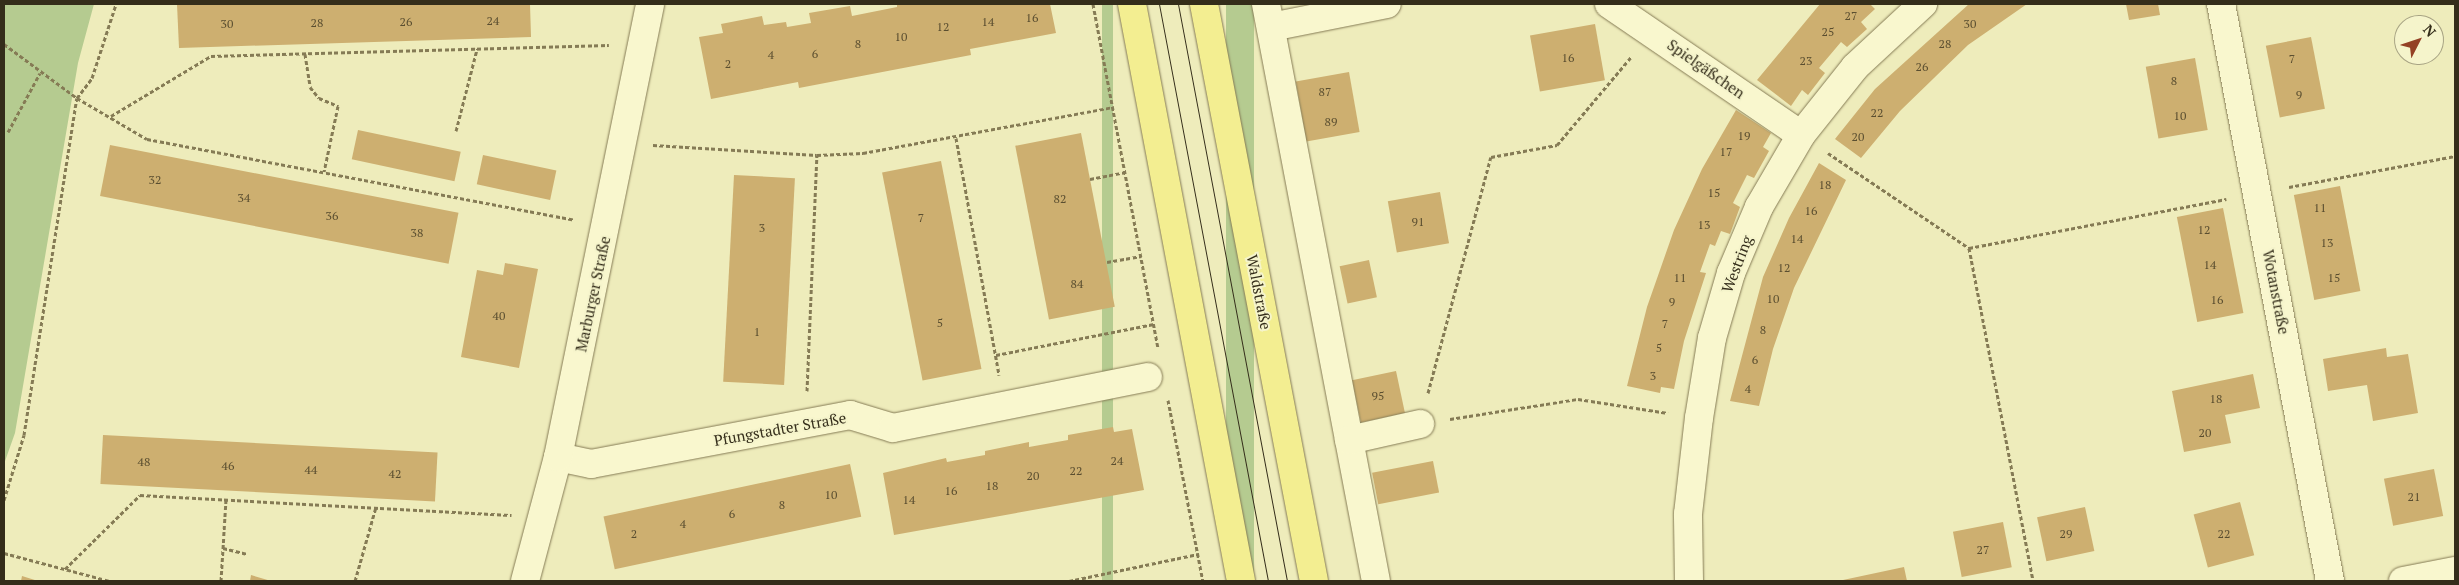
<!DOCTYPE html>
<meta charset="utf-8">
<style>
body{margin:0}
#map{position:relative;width:2459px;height:585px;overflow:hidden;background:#eeecbb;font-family:"PT Serif",serif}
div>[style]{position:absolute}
.green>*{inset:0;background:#b5cb90;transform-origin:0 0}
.building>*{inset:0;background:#cdaf70;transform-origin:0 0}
.path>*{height:3px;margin-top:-1.5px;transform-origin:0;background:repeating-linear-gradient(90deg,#857b55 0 4px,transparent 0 6.5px)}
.roads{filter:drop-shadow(0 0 1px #857b55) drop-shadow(0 0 1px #857b55)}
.minor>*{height:28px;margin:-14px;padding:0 14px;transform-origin:14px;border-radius:14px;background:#f9f7ce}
.major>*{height:28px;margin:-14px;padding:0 14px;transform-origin:14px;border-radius:14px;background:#f3ee91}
.tram>*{height:1px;margin:-0.5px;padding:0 0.5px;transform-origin:0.5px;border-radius:0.5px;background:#342d1a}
span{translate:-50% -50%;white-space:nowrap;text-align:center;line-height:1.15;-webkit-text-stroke:4px #f5f4cb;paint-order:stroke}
.number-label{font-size:12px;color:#5a4e30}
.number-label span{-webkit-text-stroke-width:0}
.street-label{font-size:15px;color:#342d1a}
.frame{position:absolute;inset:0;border:5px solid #342d1a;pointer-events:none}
.north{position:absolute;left:2394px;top:15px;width:50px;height:50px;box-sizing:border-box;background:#f5f4cb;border:1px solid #a8a484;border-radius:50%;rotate:49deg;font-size:14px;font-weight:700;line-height:20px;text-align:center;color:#342d1a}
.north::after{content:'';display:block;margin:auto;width:18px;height:22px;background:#944125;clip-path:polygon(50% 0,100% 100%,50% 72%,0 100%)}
</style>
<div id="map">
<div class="green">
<div style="clip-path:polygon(4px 4px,94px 4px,78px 63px,15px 433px,4px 464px)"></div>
<div style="left:1102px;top:4px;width:11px;height:587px"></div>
<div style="left:1226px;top:4px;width:28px;height:587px"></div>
</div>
<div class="building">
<div style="clip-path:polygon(177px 4px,530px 4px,531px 37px,179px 48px)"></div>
<div style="clip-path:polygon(897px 4px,1050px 4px,1056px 33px,970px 49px,971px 55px,799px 88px,798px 82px,711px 99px,699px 37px,723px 33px,721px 24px,762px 16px,764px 25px,786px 22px,787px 27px,811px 23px,809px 13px,850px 6px,852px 16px,897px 7px)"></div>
<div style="clip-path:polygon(1820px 4px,1870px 4px,1875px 9px,1861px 22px,1867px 29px,1847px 47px,1841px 42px,1819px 68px,1825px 73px,1808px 95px,1802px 90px,1791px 106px,1757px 80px)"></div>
<div style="clip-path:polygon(1969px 4px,2027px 4px,1968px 45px,1900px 111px,1861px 158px,1835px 139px,1875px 89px)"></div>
<div style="clip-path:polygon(2126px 4px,2158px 4px,2160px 15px,2129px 20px)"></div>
<div style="left:1595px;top:24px;width:57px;height:66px;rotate:80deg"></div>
<div style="left:2311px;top:37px;width:73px;height:46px;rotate:79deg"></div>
<div style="left:2195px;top:58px;width:73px;height:50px;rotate:80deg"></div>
<div style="left:1349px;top:72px;width:61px;height:54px;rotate:80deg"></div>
<div style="clip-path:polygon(1736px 110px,1771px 133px,1763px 147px,1769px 151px,1754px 178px,1747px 175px,1733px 203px,1740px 207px,1730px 234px,1721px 231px,1715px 246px,1710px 244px,1700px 272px,1706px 273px,1684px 341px,1674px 389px,1661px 387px,1660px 393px,1627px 386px,1647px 307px,1674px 230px,1702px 169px)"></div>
<div style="left:358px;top:130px;width:105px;height:30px;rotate:12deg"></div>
<div style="left:1081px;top:133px;width:177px;height:67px;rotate:79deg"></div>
<div style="left:110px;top:145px;width:355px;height:52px;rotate:11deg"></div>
<div style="left:483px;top:155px;width:75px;height:30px;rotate:12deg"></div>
<div style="left:941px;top:161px;width:212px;height:60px;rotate:79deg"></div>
<div style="clip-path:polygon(1819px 163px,1846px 180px,1794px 288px,1773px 349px,1759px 406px,1730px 401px,1763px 277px,1789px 218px)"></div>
<div style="left:734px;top:175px;width:61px;height:207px;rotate:3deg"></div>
<div style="left:2340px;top:186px;width:107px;height:47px;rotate:79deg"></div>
<div style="left:1440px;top:192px;width:52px;height:53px;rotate:80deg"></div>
<div style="left:2223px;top:208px;width:107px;height:47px;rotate:79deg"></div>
<div style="left:1369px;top:260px;width:38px;height:30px;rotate:78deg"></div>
<div style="clip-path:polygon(505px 263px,538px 269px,519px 368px,461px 357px,477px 270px,503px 275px)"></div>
<div style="clip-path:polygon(2386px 348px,2387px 357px,2408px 354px,2418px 413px,2373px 421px,2367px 385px,2328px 391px,2323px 359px)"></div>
<div style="left:1396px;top:371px;width:43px;height:45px;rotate:78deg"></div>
<div style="clip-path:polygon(2253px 374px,2260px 408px,2225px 415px,2231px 443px,2184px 452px,2172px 391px)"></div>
<div style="clip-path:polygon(1113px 427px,1114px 432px,1132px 429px,1144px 490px,894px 535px,883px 473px,946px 458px,947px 462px,985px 455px,985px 451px,1029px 442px,1029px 447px,1068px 440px,1068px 435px)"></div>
<div style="left:103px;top:435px;width:335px;height:49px;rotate:3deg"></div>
<div style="left:1433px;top:461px;width:32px;height:62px;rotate:79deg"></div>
<div style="left:850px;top:464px;width:54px;height:252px;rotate:78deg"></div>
<div style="left:2434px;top:469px;width:48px;height:51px;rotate:79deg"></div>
<div style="left:2240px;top:502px;width:55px;height:48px;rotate:75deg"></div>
<div style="left:2085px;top:507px;width:45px;height:49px;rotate:78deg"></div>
<div style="left:2003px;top:522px;width:46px;height:51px;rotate:79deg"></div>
<div style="clip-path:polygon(1904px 567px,1907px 581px,1843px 581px,1843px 580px)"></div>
<div style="clip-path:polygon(251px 575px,271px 581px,250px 581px)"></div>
<div style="clip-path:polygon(22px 576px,38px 581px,21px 581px)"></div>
</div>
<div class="path">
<div style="left:1093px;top:4px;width:349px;rotate:79.3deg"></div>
<div style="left:4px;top:44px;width:91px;rotate:36.5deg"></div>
<div style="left:77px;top:98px;width:81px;rotate:30.4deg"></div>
<div style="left:147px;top:139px;width:435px;rotate:10.7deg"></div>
<div style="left:305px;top:54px;width:33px;rotate:81deg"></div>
<div style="left:310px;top:87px;width:14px;rotate:51deg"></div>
<div style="left:319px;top:98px;width:21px;rotate:23deg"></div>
<div style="left:338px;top:106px;width:67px;rotate:102deg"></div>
<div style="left:111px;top:116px;width:117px;rotate:-31deg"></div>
<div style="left:211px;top:56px;width:398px;rotate:-1.6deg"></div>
<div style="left:456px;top:131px;width:85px;rotate:-75.6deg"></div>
<div style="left:8px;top:132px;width:67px;rotate:-61.5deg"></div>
<div style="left:956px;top:138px;width:241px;rotate:79.7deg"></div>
<div style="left:653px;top:145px;width:164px;rotate:3.5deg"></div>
<div style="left:817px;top:155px;width:46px;rotate:-2.5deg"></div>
<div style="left:863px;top:153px;width:254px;rotate:-10.4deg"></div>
<div style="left:1828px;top:153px;width:170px;rotate:34deg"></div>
<div style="left:1969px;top:248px;width:262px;rotate:-10.8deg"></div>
<div style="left:1090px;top:179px;width:36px;rotate:-11deg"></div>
<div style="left:2289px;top:187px;width:169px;rotate:-10.6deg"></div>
<div style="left:1969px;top:248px;width:339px;rotate:79.1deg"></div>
<div style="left:1107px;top:262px;width:35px;rotate:-10deg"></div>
<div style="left:996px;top:355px;width:161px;rotate:-11.1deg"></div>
<div style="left:807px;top:391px;width:236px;rotate:-87.6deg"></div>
<div style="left:1428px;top:393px;width:244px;rotate:-75.1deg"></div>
<div style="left:1491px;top:157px;width:67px;rotate:-10.3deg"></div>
<div style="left:1557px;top:145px;width:115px;rotate:-49.9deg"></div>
<div style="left:1168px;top:400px;width:184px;rotate:79.1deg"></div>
<div style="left:1450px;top:419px;width:130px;rotate:-8.9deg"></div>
<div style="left:1578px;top:399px;width:91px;rotate:8.8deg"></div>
<div style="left:4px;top:500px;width:68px;rotate:-72.9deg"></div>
<div style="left:24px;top:435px;width:341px;rotate:-81.1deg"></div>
<div style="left:77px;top:98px;width:25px;rotate:-53deg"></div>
<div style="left:92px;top:78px;width:78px;rotate:-72deg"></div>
<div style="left:223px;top:548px;width:25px;rotate:14deg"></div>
<div style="left:4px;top:553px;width:110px;rotate:14.8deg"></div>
<div style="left:65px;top:569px;width:105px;rotate:-44.6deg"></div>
<div style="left:140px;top:495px;width:372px;rotate:3.1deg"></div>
<div style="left:221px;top:581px;width:81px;rotate:-86.5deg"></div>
<div style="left:355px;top:581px;width:77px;rotate:-74.2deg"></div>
<div style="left:1069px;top:581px;width:132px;rotate:-11.8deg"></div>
</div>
<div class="roads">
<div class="minor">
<div style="left:1266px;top:4px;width:587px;rotate:79.21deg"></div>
<div style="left:1609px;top:4px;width:232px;rotate:34.3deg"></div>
<div style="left:2221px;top:4px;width:587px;rotate:79.3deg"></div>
<div style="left:1271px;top:27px;width:118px;rotate:-11.2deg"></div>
<div style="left:1349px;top:440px;width:73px;rotate:-12.7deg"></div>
<div style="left:558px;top:457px;width:34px;rotate:12deg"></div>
<div style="left:591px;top:464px;width:264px;rotate:-10.7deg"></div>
<div style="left:850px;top:415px;width:45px;rotate:16.8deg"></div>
<div style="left:893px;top:428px;width:260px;rotate:-11.3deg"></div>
<div style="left:525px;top:581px;width:128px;rotate:-75.1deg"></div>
<div style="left:558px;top:457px;width:462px;rotate:-78.5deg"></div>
<div style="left:1689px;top:581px;width:67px;rotate:-90.9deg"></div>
<div style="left:1688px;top:514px;width:97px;rotate:-83.5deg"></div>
<div style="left:1699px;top:418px;width:81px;rotate:-80.8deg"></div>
<div style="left:1712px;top:338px;width:68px;rotate:-73.7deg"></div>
<div style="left:1731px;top:273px;width:72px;rotate:-67deg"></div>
<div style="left:1759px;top:207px;width:83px;rotate:-59.7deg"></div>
<div style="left:1801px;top:135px;width:87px;rotate:-51.5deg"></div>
<div style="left:1855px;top:67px;width:93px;rotate:-42.8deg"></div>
<div style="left:2403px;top:581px;width:53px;rotate:-10.9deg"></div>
</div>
<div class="major">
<div style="left:1132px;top:4px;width:587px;rotate:79.3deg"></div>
<div style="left:1204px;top:4px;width:587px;rotate:79.21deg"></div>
</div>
</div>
<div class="tram">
<div style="left:1159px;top:4px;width:587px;rotate:79.3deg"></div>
<div style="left:1178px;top:4px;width:587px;rotate:79.3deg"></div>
</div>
<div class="number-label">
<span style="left:1851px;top:16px">27</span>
<span style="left:1032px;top:18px">16</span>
<span style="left:493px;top:21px">24</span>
<span style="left:406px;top:22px">26</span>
<span style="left:988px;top:22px">14</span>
<span style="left:317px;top:23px">28</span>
<span style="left:227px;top:24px">30</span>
<span style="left:1970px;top:24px">30</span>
<span style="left:943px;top:27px">12</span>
<span style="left:1828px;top:32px">25</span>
<span style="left:901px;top:37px">10</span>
<span style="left:858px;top:44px">8</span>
<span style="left:1945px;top:44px">28</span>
<span style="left:815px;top:54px">6</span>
<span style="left:771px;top:55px">4</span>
<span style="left:1568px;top:58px">16</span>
<span style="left:2292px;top:59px">7</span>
<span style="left:1806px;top:61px">23</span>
<span style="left:728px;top:64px">2</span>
<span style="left:1922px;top:67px">26</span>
<span style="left:2174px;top:81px">8</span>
<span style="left:1325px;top:92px">87</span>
<span style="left:2299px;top:95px">9</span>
<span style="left:1877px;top:113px">22</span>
<span style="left:2180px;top:116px">10</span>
<span style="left:1331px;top:122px">89</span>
<span style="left:1744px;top:136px">19</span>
<span style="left:1858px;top:137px">20</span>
<span style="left:1726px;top:152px">17</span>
<span style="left:155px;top:180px">32</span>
<span style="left:1825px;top:185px">18</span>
<span style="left:1714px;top:193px">15</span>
<span style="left:244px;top:198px">34</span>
<span style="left:1060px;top:199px">82</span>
<span style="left:2320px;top:208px">11</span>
<span style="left:1811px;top:211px">16</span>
<span style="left:332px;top:216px">36</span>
<span style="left:921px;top:218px">7</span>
<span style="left:1418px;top:222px">91</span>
<span style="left:1704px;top:225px">13</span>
<span style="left:762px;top:228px">3</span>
<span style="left:2204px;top:230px">12</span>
<span style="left:417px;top:233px">38</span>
<span style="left:1797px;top:239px">14</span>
<span style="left:2327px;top:243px">13</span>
<span style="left:2210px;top:265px">14</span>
<span style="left:1784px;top:268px">12</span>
<span style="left:1680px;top:278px">11</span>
<span style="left:2334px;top:278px">15</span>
<span style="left:1077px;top:284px">84</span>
<span style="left:1773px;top:299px">10</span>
<span style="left:2217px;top:300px">16</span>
<span style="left:1672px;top:302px">9</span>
<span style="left:499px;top:316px">40</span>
<span style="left:940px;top:323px">5</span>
<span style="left:1665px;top:324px">7</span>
<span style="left:1763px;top:330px">8</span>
<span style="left:757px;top:332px">1</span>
<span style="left:1659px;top:348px">5</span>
<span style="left:1755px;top:360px">6</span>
<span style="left:1653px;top:376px">3</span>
<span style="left:1748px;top:389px">4</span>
<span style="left:1378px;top:396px">95</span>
<span style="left:2216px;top:399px">18</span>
<span style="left:2205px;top:433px">20</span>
<span style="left:1117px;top:461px">24</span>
<span style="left:144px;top:462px">48</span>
<span style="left:228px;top:466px">46</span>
<span style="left:311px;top:470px">44</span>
<span style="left:1076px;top:471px">22</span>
<span style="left:395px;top:474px">42</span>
<span style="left:1033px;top:476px">20</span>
<span style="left:992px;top:486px">18</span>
<span style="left:951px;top:491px">16</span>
<span style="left:831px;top:495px">10</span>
<span style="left:2414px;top:497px">21</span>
<span style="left:909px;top:500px">14</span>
<span style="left:782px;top:505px">8</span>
<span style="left:732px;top:514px">6</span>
<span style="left:683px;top:524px">4</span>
<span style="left:634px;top:534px">2</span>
<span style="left:2066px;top:534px">29</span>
<span style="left:2224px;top:534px">22</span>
<span style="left:1983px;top:550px">27</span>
</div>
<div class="street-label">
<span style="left:1706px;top:69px;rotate:35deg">Spielgäßchen</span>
<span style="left:1737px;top:264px;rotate:-69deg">Westring</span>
<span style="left:1259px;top:292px;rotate:79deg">Waldstraße</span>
<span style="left:2276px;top:292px;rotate:79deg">Wotanstraße</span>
<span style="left:593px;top:294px;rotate:-78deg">Marburger Straße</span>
<span style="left:780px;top:429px;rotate:-10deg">Pfungstadter Straße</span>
</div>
<div class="frame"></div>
<div class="north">N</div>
</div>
